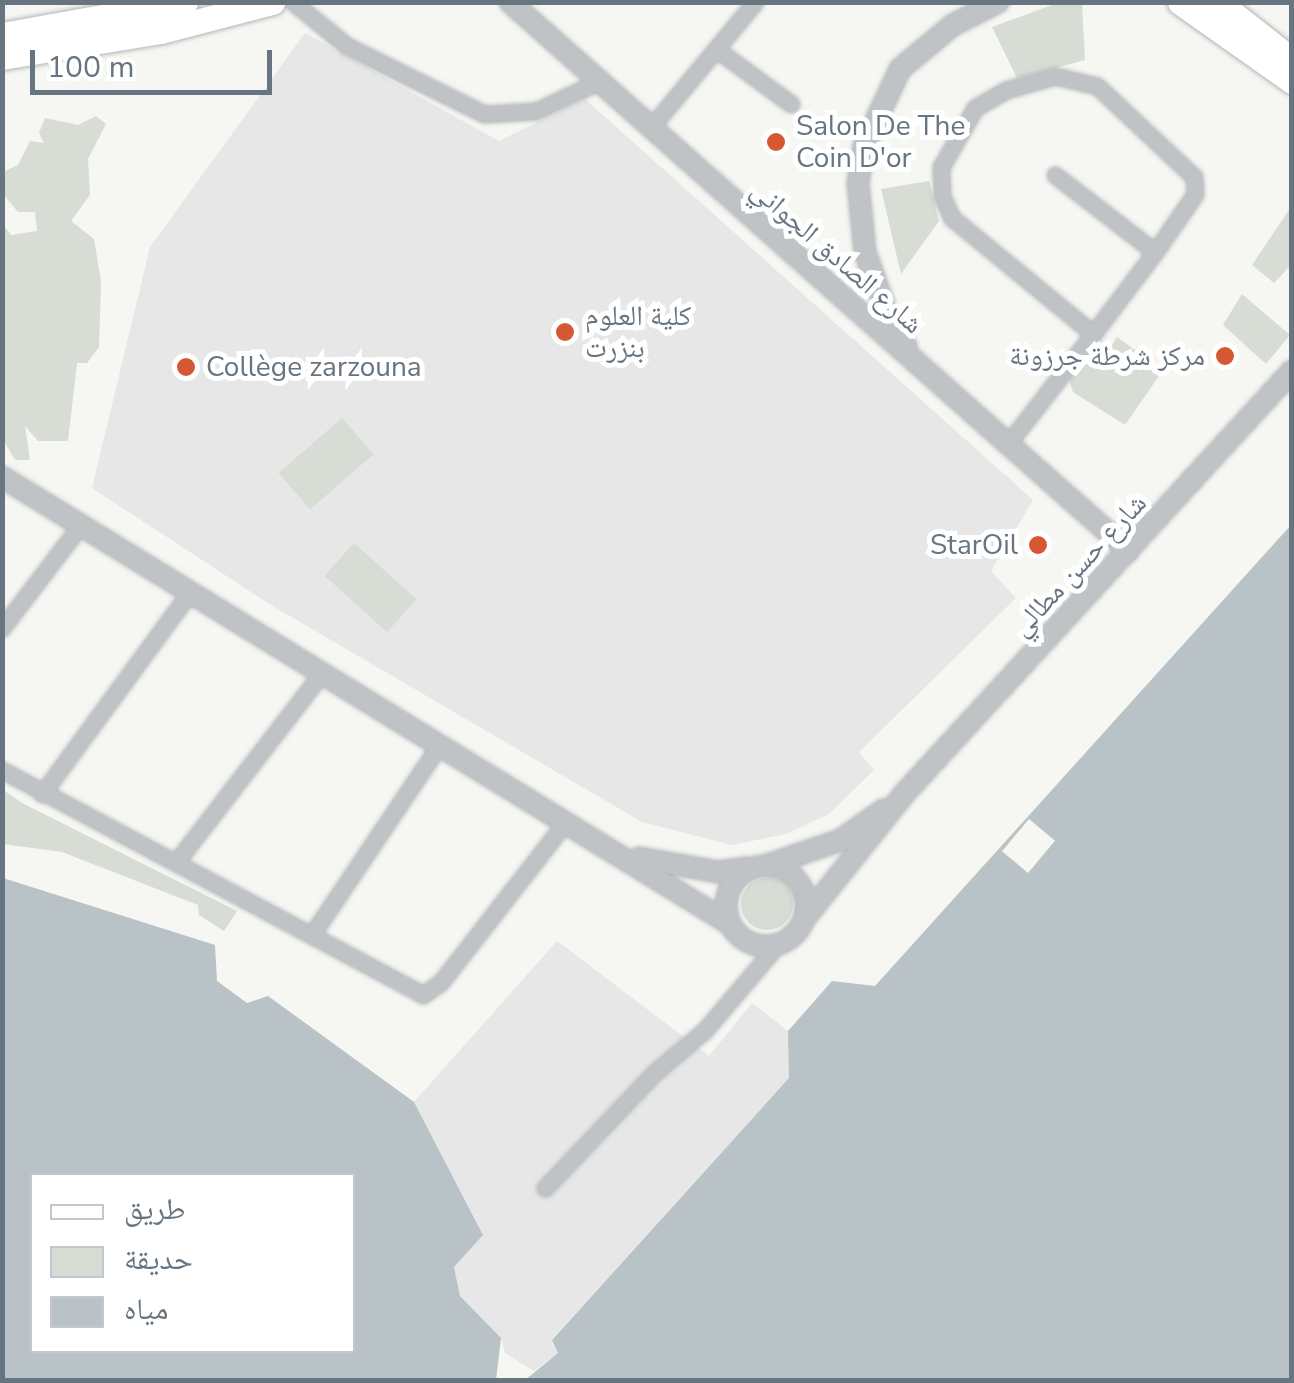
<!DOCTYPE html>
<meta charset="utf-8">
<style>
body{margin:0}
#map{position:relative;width:1294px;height:1383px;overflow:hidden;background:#f6f6f2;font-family:"Nunito Sans","Noto Naskh Arabic",sans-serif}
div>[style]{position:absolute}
.built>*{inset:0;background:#e6e7e6}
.green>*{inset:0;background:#d7dcd4;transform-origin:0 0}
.round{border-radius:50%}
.water>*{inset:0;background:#b8c2c7}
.pier>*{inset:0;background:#f6f6f2;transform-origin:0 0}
.roads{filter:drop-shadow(0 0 2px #b3b7ba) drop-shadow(0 0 2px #b3b7ba)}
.minor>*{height:15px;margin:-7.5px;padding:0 7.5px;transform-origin:7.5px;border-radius:7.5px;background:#bfc3c6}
.tertiary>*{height:20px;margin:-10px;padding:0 10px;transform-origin:10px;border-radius:10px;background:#bfc3c6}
.tertiary>.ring{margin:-10px;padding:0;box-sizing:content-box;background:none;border:20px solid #bfc3c6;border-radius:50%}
.primary>*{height:25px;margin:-12.5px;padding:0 12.5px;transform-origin:12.5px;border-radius:12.5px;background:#fff}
.dots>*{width:28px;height:28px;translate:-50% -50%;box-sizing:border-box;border:5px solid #fff;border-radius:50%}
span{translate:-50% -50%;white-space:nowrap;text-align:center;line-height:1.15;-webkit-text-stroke:10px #fff;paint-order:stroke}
.poi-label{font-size:28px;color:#677581}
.left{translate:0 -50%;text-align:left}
.right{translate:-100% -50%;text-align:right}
.street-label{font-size:28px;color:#677581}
.frame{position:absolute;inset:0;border:5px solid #677581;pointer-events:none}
.legend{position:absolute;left:30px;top:1173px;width:325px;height:180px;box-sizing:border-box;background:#fff;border:2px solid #c2c8cd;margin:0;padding:12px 18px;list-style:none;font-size:30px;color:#677581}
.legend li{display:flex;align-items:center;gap:20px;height:50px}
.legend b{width:50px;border:2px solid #c2c8cd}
.scale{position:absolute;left:30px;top:50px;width:242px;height:45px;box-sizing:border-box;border:5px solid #677581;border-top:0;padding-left:12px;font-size:30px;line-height:35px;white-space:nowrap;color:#677581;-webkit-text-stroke:8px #fff;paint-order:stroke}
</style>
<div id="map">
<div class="built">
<div style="clip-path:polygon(305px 33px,499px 141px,585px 99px,1033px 500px,991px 571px,1016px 598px,859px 752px,874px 770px,829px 814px,786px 834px,732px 845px,642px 822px,271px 605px,92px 488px,150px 247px)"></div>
<div style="clip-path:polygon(557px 941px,709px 1056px,752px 1003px,788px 1031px,792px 1066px,789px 1078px,552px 1339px,558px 1353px,534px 1371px,505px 1353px,501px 1338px,460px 1296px,454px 1267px,483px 1234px,414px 1102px)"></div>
</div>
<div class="green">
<div style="clip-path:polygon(1060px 2px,1082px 4px,1085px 60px,1017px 78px,992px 27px)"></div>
<div style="clip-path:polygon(96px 116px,106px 124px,88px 159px,90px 195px,71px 221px,94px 239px,101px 281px,99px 347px,87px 363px,77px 363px,68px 441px,38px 441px,25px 426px,30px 460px,15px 460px,3px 439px,3px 224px,11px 235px,37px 231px,35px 212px,18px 212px,3px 194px,3px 172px,18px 165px,30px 141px,44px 143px,39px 133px,45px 118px,78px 125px)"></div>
<div style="clip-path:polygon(929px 181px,939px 221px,901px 274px,881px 189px)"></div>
<div style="clip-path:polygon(1291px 207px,1291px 265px,1274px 283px,1252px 265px)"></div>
<div style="clip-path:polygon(1242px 294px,1290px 335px,1266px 364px,1223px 325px)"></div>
<div style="clip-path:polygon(1117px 337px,1163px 370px,1125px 425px,1073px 392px,1069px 380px,1096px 341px,1108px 351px)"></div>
<div style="left:342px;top:418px;width:48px;height:84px;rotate:49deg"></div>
<div style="left:354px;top:543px;width:84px;height:44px;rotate:42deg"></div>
<div style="clip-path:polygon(2px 789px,22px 803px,237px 911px,224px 931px,199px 915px,198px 905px,62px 852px,3px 844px)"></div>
<div class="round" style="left:741px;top:878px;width:52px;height:52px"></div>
</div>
<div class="water">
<div style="clip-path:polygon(1291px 525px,1291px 1380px,525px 1380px,558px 1353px,552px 1340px,789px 1078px,788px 1031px,832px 981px,875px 986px)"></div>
<div style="clip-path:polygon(evenodd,3px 878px,215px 945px,217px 981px,247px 1003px,268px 996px,414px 1102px,483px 1235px,454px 1267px,460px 1296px,501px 1338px,496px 1380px,3px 1380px,3px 878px,32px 1176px,352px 1176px,352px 1350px,32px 1350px,32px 1176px)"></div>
</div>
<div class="pier">
<div style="left:1029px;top:819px;width:34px;height:42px;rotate:40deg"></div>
</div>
<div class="roads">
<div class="minor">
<div style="left:293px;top:2px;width:70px;rotate:39.2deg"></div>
<div style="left:347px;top:46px;width:153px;rotate:26.4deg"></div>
<div style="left:484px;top:114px;width:52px;rotate:-3.3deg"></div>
<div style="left:536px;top:111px;width:73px;rotate:-25.2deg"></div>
<div style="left:716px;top:49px;width:93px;rotate:36.3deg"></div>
<div style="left:652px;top:126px;width:161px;rotate:-50.3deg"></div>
<div style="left:1055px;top:175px;width:126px;rotate:37.6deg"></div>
<div style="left:1007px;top:445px;width:140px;rotate:-52.2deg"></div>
<div style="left:1093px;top:334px;width:103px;rotate:-52.9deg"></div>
<div style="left:1155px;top:252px;width:70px;rotate:-55.4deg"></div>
<div style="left:1195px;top:194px;width:17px;rotate:-93deg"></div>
<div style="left:1194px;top:177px;width:133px;rotate:-136.8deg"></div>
<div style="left:1097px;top:86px;width:43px;rotate:-166.6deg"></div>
<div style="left:1055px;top:76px;width:51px;rotate:164.1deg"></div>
<div style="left:1006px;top:90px;width:36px;rotate:150deg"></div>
<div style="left:975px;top:108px;width:68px;rotate:120deg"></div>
<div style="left:941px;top:167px;width:29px;rotate:88deg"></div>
<div style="left:942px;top:196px;width:24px;rotate:66deg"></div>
<div style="left:952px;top:218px;width:183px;rotate:39.4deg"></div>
<div style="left:2px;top:628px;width:127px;rotate:-52.7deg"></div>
<div style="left:2px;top:770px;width:477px;rotate:28.1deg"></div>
<div style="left:423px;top:995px;width:22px;rotate:-36deg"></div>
<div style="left:441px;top:982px;width:202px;rotate:-52.1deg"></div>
<div style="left:42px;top:794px;width:245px;rotate:-53.8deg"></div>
<div style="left:177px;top:861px;width:235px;rotate:-52.4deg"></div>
<div style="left:313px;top:933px;width:224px;rotate:-56.1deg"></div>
<div style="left:545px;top:1188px;width:157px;rotate:-46.5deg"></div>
<div style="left:653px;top:1074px;width:68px;rotate:-40.2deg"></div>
<div style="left:705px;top:1030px;width:113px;rotate:-49.7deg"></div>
</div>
<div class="tertiary">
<div style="left:510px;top:2px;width:827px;rotate:41.57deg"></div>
<div style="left:906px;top:346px;width:26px;rotate:-126deg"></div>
<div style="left:891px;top:325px;width:77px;rotate:-109.6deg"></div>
<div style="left:865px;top:252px;width:69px;rotate:-95.8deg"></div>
<div style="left:858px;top:183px;width:37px;rotate:-81deg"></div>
<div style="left:864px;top:146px;width:85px;rotate:-64.9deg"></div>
<div style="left:900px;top:69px;width:69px;rotate:-39.7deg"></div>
<div style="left:953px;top:25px;width:51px;rotate:-27.1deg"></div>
<div style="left:2px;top:477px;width:854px;rotate:31.55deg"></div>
<div style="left:639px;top:858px;width:80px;rotate:10deg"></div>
<div style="left:718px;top:872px;width:30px;rotate:-8deg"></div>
<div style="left:768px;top:865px;width:77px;rotate:-18.9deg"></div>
<div style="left:841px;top:840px;width:52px;rotate:-35.5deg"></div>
<div class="ring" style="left:726px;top:866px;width:60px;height:60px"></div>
<div style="left:805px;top:918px;width:159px;rotate:-51.4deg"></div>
<div style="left:904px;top:794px;width:574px;rotate:-47.47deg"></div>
</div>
<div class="primary">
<div style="left:1180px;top:2px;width:137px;rotate:35.2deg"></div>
<div style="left:1218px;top:2px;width:94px;rotate:38.1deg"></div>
<div style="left:2px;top:35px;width:186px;rotate:-10.2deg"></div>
<div style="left:2px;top:57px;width:161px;rotate:-9.3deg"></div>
<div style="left:161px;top:31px;width:115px;rotate:-14.6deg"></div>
</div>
</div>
<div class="dots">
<div style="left:776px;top:142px;background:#d65832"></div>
<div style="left:565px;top:332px;background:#d65832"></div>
<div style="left:1225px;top:356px;background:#d65832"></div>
<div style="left:186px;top:367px;background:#d65832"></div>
<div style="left:1038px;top:545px;background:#d65832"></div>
</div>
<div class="poi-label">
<span class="left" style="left:796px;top:142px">Salon De The<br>Coin D'or</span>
<span class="left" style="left:585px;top:332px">كلية العلوم<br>بنزرت</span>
<span class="right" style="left:1205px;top:356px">مركز شرطة جرزونة</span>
<span class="left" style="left:206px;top:367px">Collège zarzouna</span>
<span class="right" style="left:1018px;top:545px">StarOil</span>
</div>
<div class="street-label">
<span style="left:837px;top:257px;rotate:41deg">شارع الصادق الجواني</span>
<span style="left:1079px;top:565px;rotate:-47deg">شارع حسن مطالي</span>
</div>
<div class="frame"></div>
<ul class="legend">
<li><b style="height:12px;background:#fff"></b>طريق</li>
<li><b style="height:28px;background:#d7dcd4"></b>حديقة</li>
<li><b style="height:28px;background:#b8c2c7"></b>مياه</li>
</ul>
<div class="scale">100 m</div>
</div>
